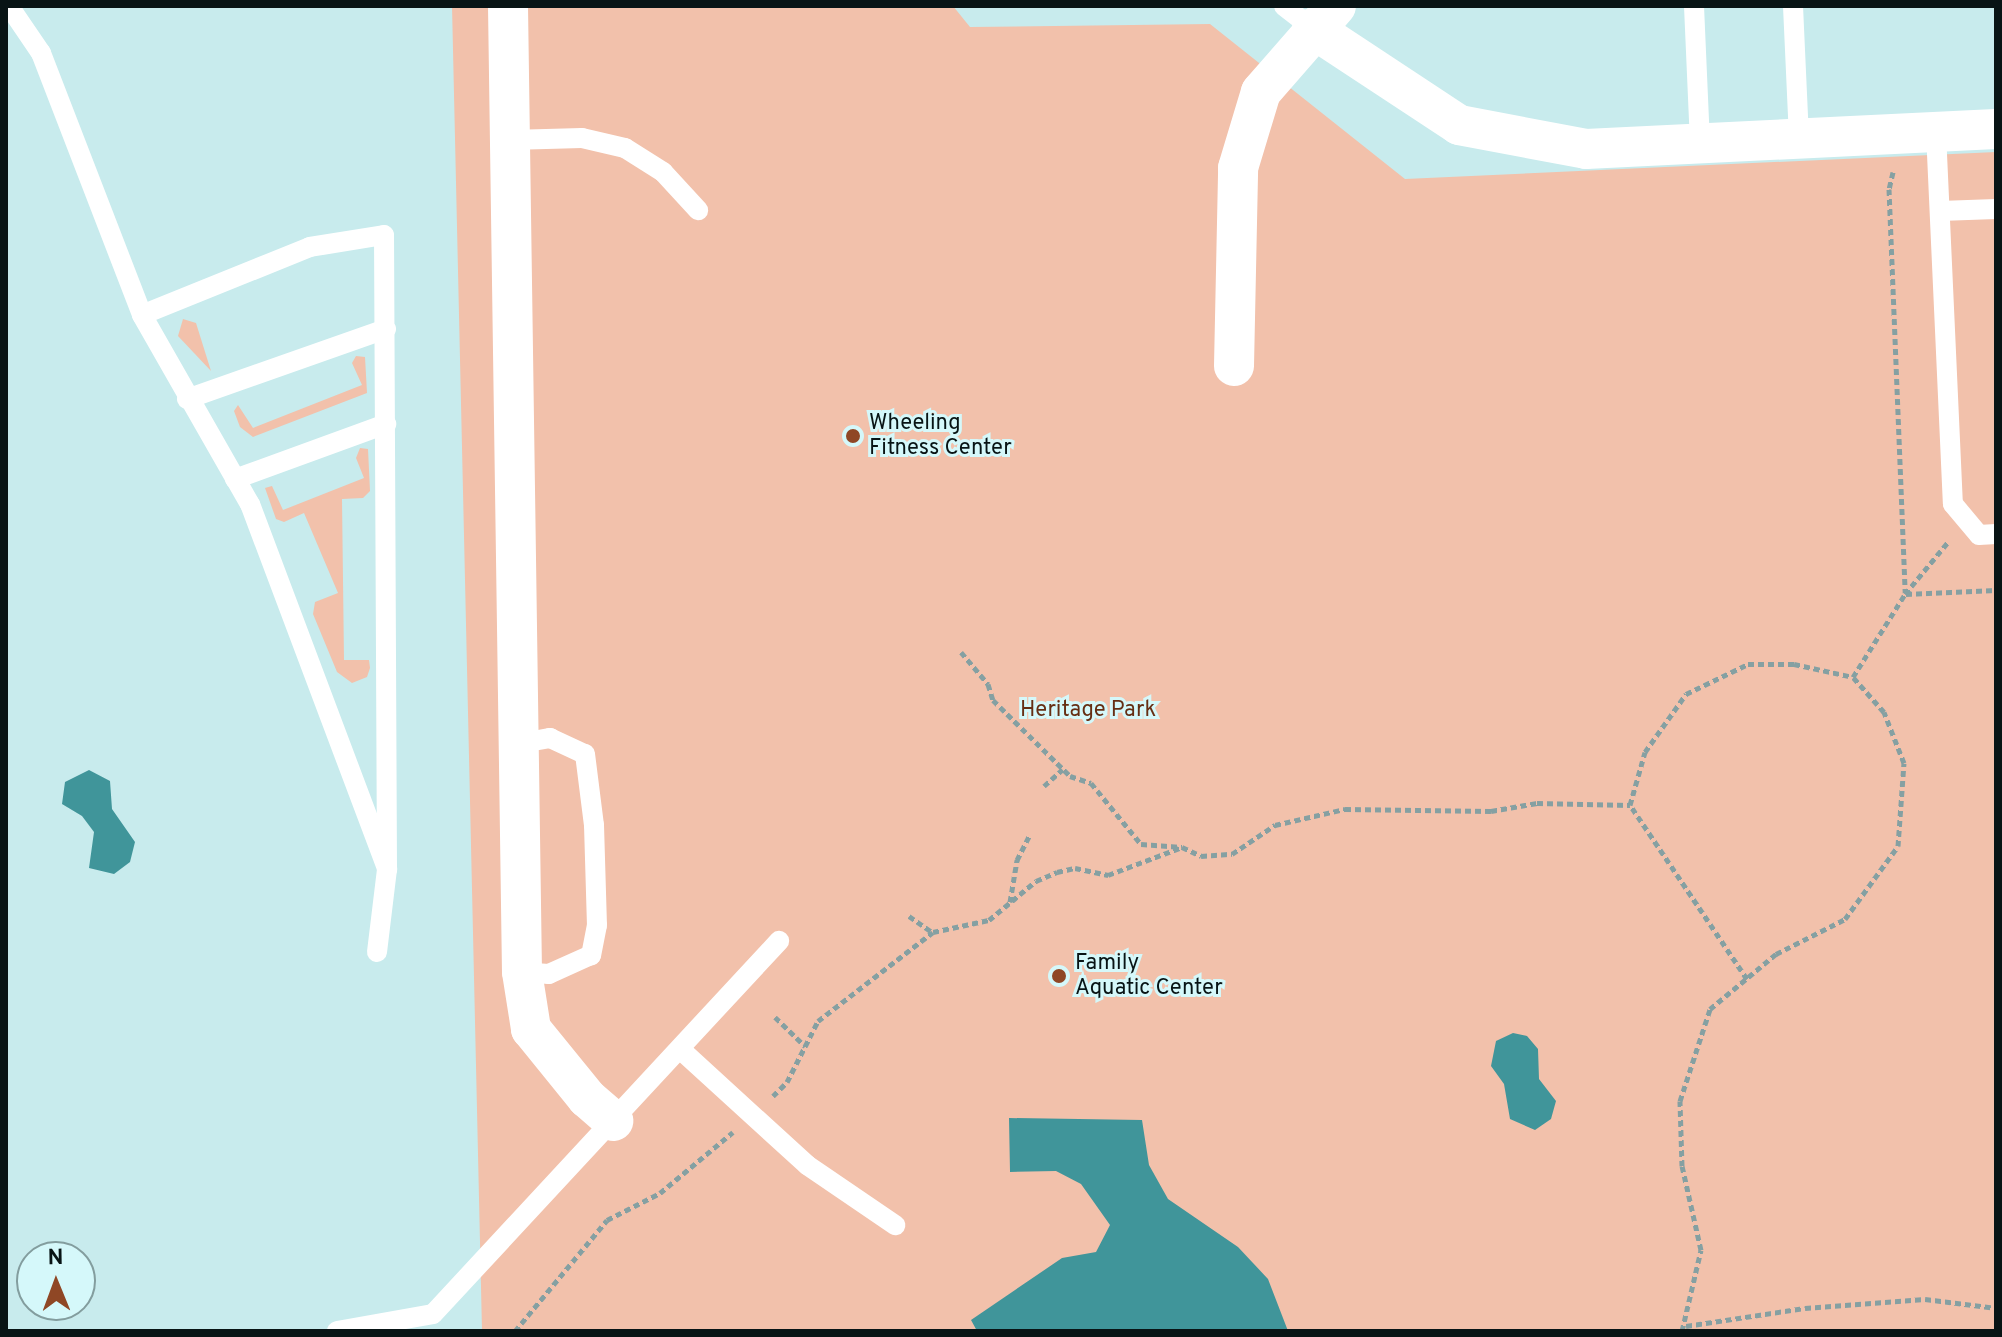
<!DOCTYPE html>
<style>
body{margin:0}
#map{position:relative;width:2002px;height:1337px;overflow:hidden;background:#c8ebed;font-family:Overpass,sans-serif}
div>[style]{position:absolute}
.green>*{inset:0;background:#f2c1ab}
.water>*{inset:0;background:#40959a}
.path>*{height:5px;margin-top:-2.5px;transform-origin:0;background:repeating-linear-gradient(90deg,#85a0a2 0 6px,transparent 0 10px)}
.service>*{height:20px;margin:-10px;padding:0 10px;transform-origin:10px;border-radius:10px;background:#fff}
.minor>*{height:40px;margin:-20px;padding:0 20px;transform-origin:20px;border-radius:20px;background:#fff}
.dots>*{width:22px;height:22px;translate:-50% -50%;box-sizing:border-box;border:4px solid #d5f8fa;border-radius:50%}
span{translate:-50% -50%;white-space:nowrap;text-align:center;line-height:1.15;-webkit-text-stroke:6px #d5f8fa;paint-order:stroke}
.poi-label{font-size:22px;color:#081415}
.left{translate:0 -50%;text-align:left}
.park-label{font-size:22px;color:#662e13}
.frame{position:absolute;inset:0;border:8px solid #081415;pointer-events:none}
.north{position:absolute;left:16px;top:1241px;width:80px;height:80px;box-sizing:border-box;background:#d5f8fa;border:2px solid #839d9e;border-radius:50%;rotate:359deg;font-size:22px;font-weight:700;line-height:32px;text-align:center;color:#081415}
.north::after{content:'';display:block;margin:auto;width:28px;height:36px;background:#8f4725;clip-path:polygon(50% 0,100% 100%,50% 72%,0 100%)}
</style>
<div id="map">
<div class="green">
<div style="clip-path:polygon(452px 6px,953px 6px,970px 27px,1210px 24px,1405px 179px,1996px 152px,1996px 1331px,482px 1331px)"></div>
<div style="clip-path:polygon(183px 319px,196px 323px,211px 371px,178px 336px)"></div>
<div style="clip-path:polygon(356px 356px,365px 357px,367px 393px,253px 437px,240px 427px,234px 411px,238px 405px,253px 428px,362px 385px,352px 363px)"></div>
<div style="clip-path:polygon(360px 448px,368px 449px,370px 491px,363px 498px,342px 499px,344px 660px,369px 660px,370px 668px,367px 677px,352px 683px,337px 672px,313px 614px,315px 602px,338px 593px,304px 513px,284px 522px,276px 519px,265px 488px,272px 486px,283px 510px,364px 478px,356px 458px)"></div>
</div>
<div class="water">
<div style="clip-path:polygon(89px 770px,110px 781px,112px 809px,135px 842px,130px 862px,114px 874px,89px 868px,94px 832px,82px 816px,62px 804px,65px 782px)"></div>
<div style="clip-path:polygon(1513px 1033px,1527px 1036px,1538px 1049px,1539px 1079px,1556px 1101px,1551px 1119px,1535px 1130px,1510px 1119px,1504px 1084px,1491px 1066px,1496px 1041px)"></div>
<div style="clip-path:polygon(1009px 1118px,1142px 1120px,1149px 1165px,1168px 1199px,1238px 1247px,1268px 1279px,1288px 1331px,977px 1331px,971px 1320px,1062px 1258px,1096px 1252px,1110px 1225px,1081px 1184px,1056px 1171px,1010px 1172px)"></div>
</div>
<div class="path">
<div style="left:1893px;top:172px;width:17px;rotate:103deg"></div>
<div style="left:1889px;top:189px;width:404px;rotate:87.7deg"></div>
<div style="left:1906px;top:594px;width:90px;rotate:-2.5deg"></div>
<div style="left:961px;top:652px;width:42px;rotate:49.8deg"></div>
<div style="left:988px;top:684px;width:17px;rotate:73deg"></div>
<div style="left:993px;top:700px;width:108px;rotate:44.6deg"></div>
<div style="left:1070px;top:776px;width:22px;rotate:18deg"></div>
<div style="left:1091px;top:783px;width:79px;rotate:50.7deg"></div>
<div style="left:1141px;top:844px;width:41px;rotate:4.2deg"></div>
<div style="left:1182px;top:847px;width:21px;rotate:25deg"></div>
<div style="left:1201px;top:856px;width:31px;rotate:-4deg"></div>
<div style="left:1232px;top:854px;width:52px;rotate:-34deg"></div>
<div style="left:1275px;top:825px;width:72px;rotate:-12.9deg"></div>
<div style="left:1345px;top:809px;width:146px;rotate:0.8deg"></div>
<div style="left:1491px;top:811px;width:47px;rotate:-9.9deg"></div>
<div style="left:1537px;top:803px;width:93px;rotate:1.2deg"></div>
<div style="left:1044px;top:786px;width:25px;rotate:-42deg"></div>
<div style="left:1010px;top:902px;width:43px;rotate:-80.5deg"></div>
<div style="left:1017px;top:860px;width:27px;rotate:-63deg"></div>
<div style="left:909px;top:916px;width:28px;rotate:35deg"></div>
<div style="left:1747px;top:979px;width:210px;rotate:-123.9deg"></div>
<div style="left:1630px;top:805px;width:55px;rotate:-74.2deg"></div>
<div style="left:1645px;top:752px;width:71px;rotate:-54.7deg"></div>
<div style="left:1686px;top:694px;width:69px;rotate:-25.8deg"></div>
<div style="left:1748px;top:664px;width:46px"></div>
<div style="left:1794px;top:664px;width:60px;rotate:12.4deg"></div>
<div style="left:775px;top:1017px;width:42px;rotate:44deg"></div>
<div style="left:773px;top:1096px;width:20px;rotate:-45deg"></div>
<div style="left:787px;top:1082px;width:68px;rotate:-63.1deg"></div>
<div style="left:818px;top:1021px;width:145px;rotate:-37.7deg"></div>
<div style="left:933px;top:932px;width:57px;rotate:-12.1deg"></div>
<div style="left:989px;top:920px;width:61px;rotate:-39.7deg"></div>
<div style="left:1036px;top:881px;width:23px;rotate:-23deg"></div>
<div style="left:1057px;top:872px;width:18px;rotate:-13deg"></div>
<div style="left:1075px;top:868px;width:34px;rotate:12deg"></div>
<div style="left:1108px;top:875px;width:79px;rotate:-20.7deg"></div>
<div style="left:1686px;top:1326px;width:120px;rotate:-8.6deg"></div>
<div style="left:1805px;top:1308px;width:120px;rotate:-4.3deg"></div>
<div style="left:1925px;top:1299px;width:72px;rotate:7.2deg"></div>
<div style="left:515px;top:1331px;width:144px;rotate:-50.3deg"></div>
<div style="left:607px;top:1220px;width:59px;rotate:-27deg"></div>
<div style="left:660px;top:1193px;width:95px;rotate:-39.9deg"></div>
<div style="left:1682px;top:1331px;width:83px;rotate:-76.8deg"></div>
<div style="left:1701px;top:1250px;width:86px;rotate:-102.7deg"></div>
<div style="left:1682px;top:1166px;width:65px;rotate:-91.8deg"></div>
<div style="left:1680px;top:1101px;width:97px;rotate:-71.9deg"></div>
<div style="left:1710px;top:1009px;width:86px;rotate:-39.8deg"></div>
<div style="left:1776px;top:954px;width:77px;rotate:-26.9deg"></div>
<div style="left:1845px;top:919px;width:90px;rotate:-54deg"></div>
<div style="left:1898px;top:846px;width:83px;rotate:-85.9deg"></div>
<div style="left:1904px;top:763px;width:55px;rotate:-111.4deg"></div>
<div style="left:1884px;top:712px;width:47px;rotate:-131.5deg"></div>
<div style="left:1853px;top:677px;width:98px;rotate:-57.9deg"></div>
<div style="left:1905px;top:594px;width:67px;rotate:-50.4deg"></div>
</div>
<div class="service">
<div style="left:9px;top:6px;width:57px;rotate:55.8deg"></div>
<div style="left:41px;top:53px;width:281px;rotate:68.9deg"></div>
<div style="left:142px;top:315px;width:218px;rotate:60.3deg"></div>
<div style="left:250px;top:504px;width:390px;rotate:69.4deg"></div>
<div style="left:387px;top:869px;width:634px;rotate:-90.27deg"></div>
<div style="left:384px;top:235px;width:75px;rotate:170.8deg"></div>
<div style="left:310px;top:247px;width:181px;rotate:158deg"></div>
<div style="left:1284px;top:6px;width:36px;rotate:38deg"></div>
<div style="left:1694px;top:6px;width:137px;rotate:87.5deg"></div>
<div style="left:1793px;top:6px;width:132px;rotate:87.4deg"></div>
<div style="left:1936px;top:132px;width:372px;rotate:87.4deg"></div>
<div style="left:1953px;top:504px;width:40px;rotate:50deg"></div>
<div style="left:1979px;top:535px;width:17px;rotate:-3deg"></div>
<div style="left:510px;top:140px;width:72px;rotate:-1.6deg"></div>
<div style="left:582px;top:138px;width:44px;rotate:13.1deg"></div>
<div style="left:625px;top:148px;width:45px;rotate:32.3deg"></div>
<div style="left:663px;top:172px;width:52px;rotate:47.4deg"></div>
<div style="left:1940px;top:211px;width:56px;rotate:-2deg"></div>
<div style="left:187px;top:399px;width:211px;rotate:-19.4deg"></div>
<div style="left:235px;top:479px;width:161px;rotate:-20deg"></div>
<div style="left:516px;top:744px;width:35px;rotate:-10deg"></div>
<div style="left:550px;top:738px;width:38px;rotate:25deg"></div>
<div style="left:585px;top:754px;width:72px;rotate:82.8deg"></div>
<div style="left:594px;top:825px;width:100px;rotate:88.3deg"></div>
<div style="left:597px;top:925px;width:31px;rotate:101deg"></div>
<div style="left:591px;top:955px;width:46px;rotate:155.7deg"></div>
<div style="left:549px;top:974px;width:27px;rotate:-176deg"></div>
<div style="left:377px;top:952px;width:84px;rotate:-83.1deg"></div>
<div style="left:680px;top:1049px;width:172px;rotate:42.4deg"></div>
<div style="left:807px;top:1165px;width:107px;rotate:34.3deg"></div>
<div style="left:337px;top:1331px;width:97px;rotate:-10deg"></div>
<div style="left:433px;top:1314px;width:509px;rotate:-47.15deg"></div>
</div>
<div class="minor">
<div style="left:508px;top:6px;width:966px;rotate:89.17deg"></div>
<div style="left:522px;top:972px;width:58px;rotate:81deg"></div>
<div style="left:531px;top:1029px;width:89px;rotate:50.9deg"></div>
<div style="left:587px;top:1098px;width:35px;rotate:41deg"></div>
<div style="left:1312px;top:28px;width:176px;rotate:33.4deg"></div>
<div style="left:1459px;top:125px;width:129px;rotate:10.7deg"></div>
<div style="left:1586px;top:149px;width:410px;rotate:-2.8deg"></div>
<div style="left:1234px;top:366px;width:198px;rotate:-88.8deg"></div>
<div style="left:1238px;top:168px;width:79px;rotate:-73.2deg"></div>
<div style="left:1261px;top:92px;width:114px;rotate:-48.9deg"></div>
</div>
<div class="dots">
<div style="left:853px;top:436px;background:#8f4725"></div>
<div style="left:1059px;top:976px;background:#8f4725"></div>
</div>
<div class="poi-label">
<span class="left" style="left:869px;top:436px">Wheeling<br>Fitness Center</span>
<span class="left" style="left:1075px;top:976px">Family<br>Aquatic Center</span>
</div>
<div class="park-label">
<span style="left:1088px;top:711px">Heritage Park</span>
</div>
<div class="frame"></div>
<div class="north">N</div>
</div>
